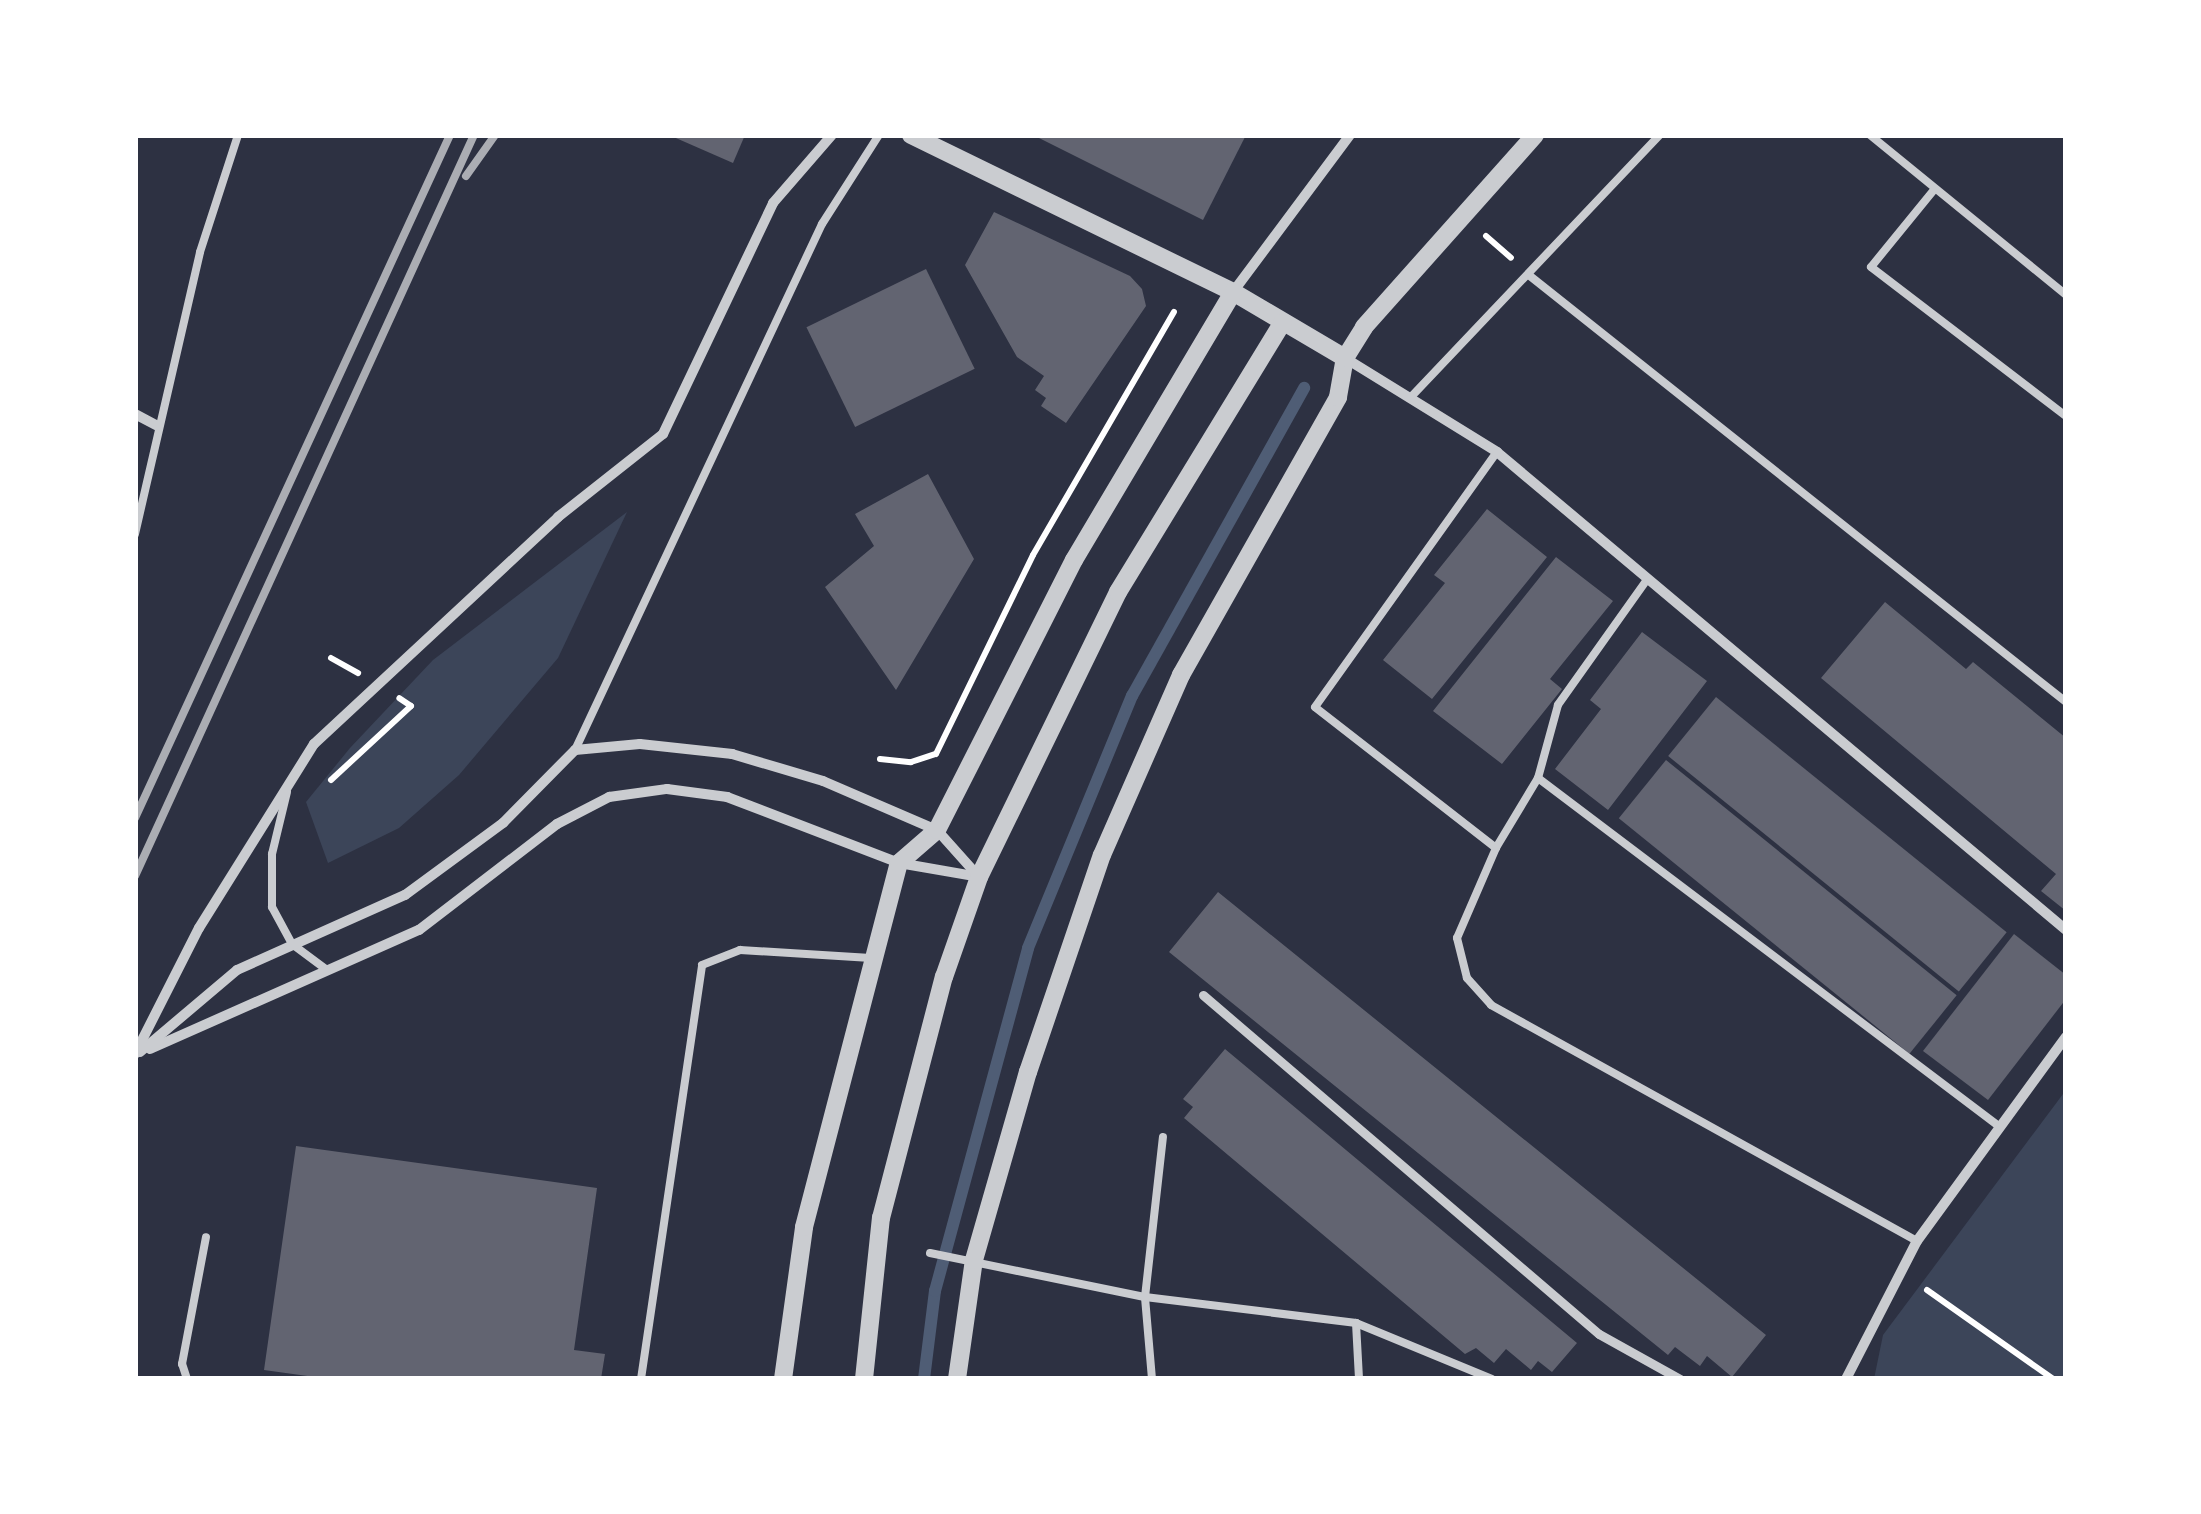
<!DOCTYPE html>
<style>
body{margin:0}
#map{position:relative;width:2201px;height:1514px;overflow:hidden;background:#2d3142;font-family:"IBM Plex Sans",sans-serif}
div>[style]{position:absolute}
.green>*{inset:0;background:#3c4559}
.stream>*{height:12px;margin:-6px;padding:0 6px;transform-origin:6px;border-radius:6px;background:#4f5d75}
.building>*{inset:0;background:#626471;transform-origin:0 0}
.path>*{height:6px;margin:-3px;padding:0 3px;transform-origin:3px;border-radius:3px;background:#fff}
.service>*{height:8px;margin:-4px;padding:0 4px;transform-origin:4px;border-radius:4px;background:#caccd0}
.pedestrian>*{height:9px;margin:-4.5px;padding:0 4.5px;transform-origin:4.5px;border-radius:4.5px;background:#caccd0}
.minor>*{height:10px;margin:-5px;padding:0 5px;transform-origin:5px;border-radius:5px;background:#caccd0}
.tertiary>*{height:18px;margin:-9px;padding:0 9px;transform-origin:9px;border-radius:9px;background:#caccd0}
.rail>*{height:8px;margin:-4px;padding:0 4px;transform-origin:4px;border-radius:4px;background:#abadb3}
span{translate:-50% -50%;white-space:nowrap;text-align:center;line-height:1.15;-webkit-text-stroke:10px #fff;paint-order:stroke}
.frame{position:absolute;inset:0;border:138px solid #fff;pointer-events:none}
</style>
<div id="map">
<div class="green">
<div style="clip-path:polygon(627px 512px,558px 658px,459px 775px,399px 828px,328px 863px,306px 802px,350px 748px,433px 660px)"></div>
<div style="clip-path:polygon(2066px 1090px,2066px 1379px,1874px 1379px,1883px 1335px)"></div>
</div>
<div class="stream">
<div style="left:924px;top:1379px;width:89px;rotate:-82.9deg"></div>
<div style="left:935px;top:1291px;width:355px;rotate:-74.8deg"></div>
<div style="left:1028px;top:948px;width:273px;rotate:-67.6deg"></div>
<div style="left:1132px;top:696px;width:353px;rotate:-60.8deg"></div>
</div>
<div class="building">
<div style="clip-path:polygon(669px 135px,745px 135px,733px 163px)"></div>
<div style="clip-path:polygon(1033px 135px,1246px 135px,1203px 220px)"></div>
<div style="clip-path:polygon(994px 212px,1130px 276px,1142px 289px,1146px 306px,1066px 423px,1041px 406px,1046px 398px,1035px 390px,1044px 376px,1017px 357px,965px 265px)"></div>
<div style="left:926px;top:269px;width:111px;height:133px;rotate:64deg"></div>
<div style="clip-path:polygon(928px 474px,974px 559px,896px 690px,825px 587px,874px 546px,855px 514px)"></div>
<div style="clip-path:polygon(1487px 509px,1547px 557px,1432px 699px,1383px 660px,1445px 583px,1434px 575px)"></div>
<div style="clip-path:polygon(1556px 557px,1613px 601px,1550px 679px,1562px 689px,1502px 764px,1433px 711px)"></div>
<div style="clip-path:polygon(1885px 602px,1966px 669px,1973px 662px,2066px 738px,2066px 911px,2041px 891px,2056px 874px,1821px 678px)"></div>
<div style="clip-path:polygon(1642px 632px,1707px 681px,1608px 810px,1555px 769px,1601px 709px,1590px 700px)"></div>
<div style="left:1716px;top:697px;width:374px;height:76px;rotate:39deg"></div>
<div style="left:1666px;top:760px;width:374px;height:75px;rotate:39deg"></div>
<div style="clip-path:polygon(1218px 892px,1766px 1335px,1732px 1377px,1707px 1356px,1700px 1366px,1675px 1347px,1668px 1355px,1169px 952px)"></div>
<div style="clip-path:polygon(2014px 934px,2066px 975px,2066px 999px,1988px 1100px,1923px 1051px)"></div>
<div style="clip-path:polygon(1225px 1049px,1577px 1343px,1552px 1372px,1538px 1361px,1531px 1370px,1506px 1349px,1494px 1363px,1476px 1348px,1465px 1354px,1184px 1118px,1193px 1107px,1183px 1099px)"></div>
<div style="clip-path:polygon(296px 1146px,597px 1188px,574px 1350px,605px 1354px,601px 1379px,329px 1379px,264px 1370px)"></div>
</div>
<div class="path">
<div style="left:1486px;top:236px;width:33px;rotate:41deg"></div>
<div style="left:331px;top:658px;width:31px;rotate:29deg"></div>
<div style="left:880px;top:759px;width:31px;rotate:6deg"></div>
<div style="left:911px;top:762px;width:26px;rotate:-18deg"></div>
<div style="left:936px;top:754px;width:221px;rotate:-64deg"></div>
<div style="left:1033px;top:555px;width:281px;rotate:-59.9deg"></div>
<div style="left:331px;top:780px;width:109px;rotate:-42.8deg"></div>
<div style="left:411px;top:706px;width:14px;rotate:-146deg"></div>
<div style="left:1927px;top:1290px;width:154px;rotate:35.2deg"></div>
</div>
<div class="service">
<div style="left:1870px;top:135px;width:253px;rotate:39.2deg"></div>
<div style="left:1933px;top:191px;width:98px;rotate:129.2deg"></div>
<div style="left:1871px;top:267px;width:245px;rotate:37.4deg"></div>
<div style="left:1530px;top:276px;width:685px;rotate:38.48deg"></div>
<div style="left:1410px;top:398px;width:363px;rotate:-46.5deg"></div>
<div style="left:135px;top:534px;width:289px;rotate:-77deg"></div>
<div style="left:200px;top:252px;width:123px;rotate:-72deg"></div>
<div style="left:1646px;top:581px;width:152px;rotate:125.4deg"></div>
<div style="left:1558px;top:705px;width:76px;rotate:105.3deg"></div>
<div style="left:1538px;top:778px;width:82px;rotate:121deg"></div>
<div style="left:1496px;top:848px;width:98px;rotate:113.4deg"></div>
<div style="left:1457px;top:938px;width:41px;rotate:76deg"></div>
<div style="left:1467px;top:978px;width:36px;rotate:48deg"></div>
<div style="left:1491px;top:1005px;width:487px;rotate:29deg"></div>
<div style="left:575px;top:750px;width:581px;rotate:-64.85deg"></div>
<div style="left:822px;top:224px;width:106px;rotate:-57.4deg"></div>
<div style="left:1538px;top:778px;width:579px;rotate:37.07deg"></div>
<div style="left:287px;top:792px;width:64px;rotate:103.6deg"></div>
<div style="left:272px;top:854px;width:53px;rotate:90deg"></div>
<div style="left:272px;top:907px;width:42px;rotate:61.6deg"></div>
<div style="left:292px;top:944px;width:44px;rotate:36.6deg"></div>
<div style="left:1496px;top:848px;width:229px;rotate:-142.1deg"></div>
<div style="left:1315px;top:707px;width:313px;rotate:-54.5deg"></div>
<div style="left:930px;top:1253px;width:219px;rotate:11.6deg"></div>
<div style="left:1145px;top:1297px;width:213px;rotate:7deg"></div>
<div style="left:1356px;top:1323px;width:147px;rotate:22.4deg"></div>
<div style="left:1356px;top:1323px;width:56px;rotate:86.9deg"></div>
<div style="left:187px;top:1379px;width:16px;rotate:-108deg"></div>
<div style="left:182px;top:1364px;width:129px;rotate:-79.3deg"></div>
<div style="left:641px;top:1379px;width:418px;rotate:-81.6deg"></div>
<div style="left:702px;top:965px;width:41px;rotate:-21.5deg"></div>
<div style="left:740px;top:950px;width:131px;rotate:3.5deg"></div>
<div style="left:1152px;top:1379px;width:82px;rotate:-94.9deg"></div>
<div style="left:1145px;top:1297px;width:161px;rotate:-83.6deg"></div>
</div>
<div class="pedestrian">
<div style="left:1203px;top:995px;width:521px;rotate:40.57deg"></div>
<div style="left:1599px;top:1334px;width:93px;rotate:29.1deg"></div>
</div>
<div class="minor">
<div style="left:1233px;top:292px;width:196px;rotate:-53.3deg"></div>
<div style="left:1345px;top:358px;width:179px;rotate:31.7deg"></div>
<div style="left:1497px;top:452px;width:743px;rotate:40.03deg"></div>
<div style="left:135px;top:414px;width:26px;rotate:28deg"></div>
<div style="left:150px;top:1049px;width:294px;rotate:-23.9deg"></div>
<div style="left:419px;top:930px;width:174px;rotate:-37.5deg"></div>
<div style="left:557px;top:824px;width:59px;rotate:-27.4deg"></div>
<div style="left:609px;top:797px;width:59px;rotate:-7.9deg"></div>
<div style="left:667px;top:789px;width:61px;rotate:7.6deg"></div>
<div style="left:727px;top:797px;width:184px;rotate:21deg"></div>
<div style="left:899px;top:863px;width:81px;rotate:9.9deg"></div>
<div style="left:140px;top:1052px;width:127px;rotate:-40.2deg"></div>
<div style="left:237px;top:970px;width:184px;rotate:-24.1deg"></div>
<div style="left:405px;top:895px;width:122px;rotate:-36.3deg"></div>
<div style="left:503px;top:823px;width:103px;rotate:-45.4deg"></div>
<div style="left:575px;top:750px;width:65px;rotate:-5.3deg"></div>
<div style="left:640px;top:744px;width:93px;rotate:6.2deg"></div>
<div style="left:732px;top:754px;width:95px;rotate:16.5deg"></div>
<div style="left:823px;top:781px;width:124px;rotate:23.3deg"></div>
<div style="left:937px;top:830px;width:63px;rotate:48.2deg"></div>
<div style="left:135px;top:1054px;width:141px;rotate:-63.1deg"></div>
<div style="left:199px;top:928px;width:217px;rotate:-58deg"></div>
<div style="left:314px;top:744px;width:333px;rotate:-42.9deg"></div>
<div style="left:558px;top:517px;width:134px;rotate:-38.3deg"></div>
<div style="left:663px;top:434px;width:256px;rotate:-64.5deg"></div>
<div style="left:773px;top:203px;width:90px;rotate:-49.1deg"></div>
<div style="left:1846px;top:1379px;width:155px;rotate:-62.8deg"></div>
<div style="left:1917px;top:1241px;width:253px;rotate:-53.9deg"></div>
</div>
<div class="tertiary">
<div style="left:911px;top:135px;width:358px;rotate:26deg"></div>
<div style="left:1233px;top:292px;width:130px;rotate:30.5deg"></div>
<div style="left:783px;top:1379px;width:153px;rotate:-82.1deg"></div>
<div style="left:804px;top:1227px;width:376px;rotate:-75.4deg"></div>
<div style="left:899px;top:863px;width:50px;rotate:-41deg"></div>
<div style="left:937px;top:830px;width:303px;rotate:-63.1deg"></div>
<div style="left:1074px;top:560px;width:312px;rotate:-59.3deg"></div>
<div style="left:864px;top:1379px;width:162px;rotate:-84deg"></div>
<div style="left:881px;top:1218px;width:249px;rotate:-75.4deg"></div>
<div style="left:944px;top:977px;width:106px;rotate:-70.7deg"></div>
<div style="left:979px;top:877px;width:317px;rotate:-64deg"></div>
<div style="left:1118px;top:592px;width:316px;rotate:-58.6deg"></div>
<div style="left:957px;top:1379px;width:120px;rotate:-81.9deg"></div>
<div style="left:974px;top:1260px;width:196px;rotate:-74deg"></div>
<div style="left:1028px;top:1072px;width:229px;rotate:-71.2deg"></div>
<div style="left:1102px;top:855px;width:197px;rotate:-66.3deg"></div>
<div style="left:1181px;top:675px;width:319px;rotate:-60.5deg"></div>
<div style="left:1338px;top:397px;width:40px;rotate:-80deg"></div>
<div style="left:1345px;top:358px;width:36px;rotate:-58deg"></div>
<div style="left:1364px;top:327px;width:257px;rotate:-48.3deg"></div>
</div>
<div class="rail">
<div style="left:466px;top:176px;width:50px;rotate:-54.7deg"></div>
<div style="left:135px;top:818px;width:752px;rotate:-65.24deg"></div>
<div style="left:135px;top:876px;width:815px;rotate:-65.42deg"></div>
</div>
<div class="frame"></div>
</div>
